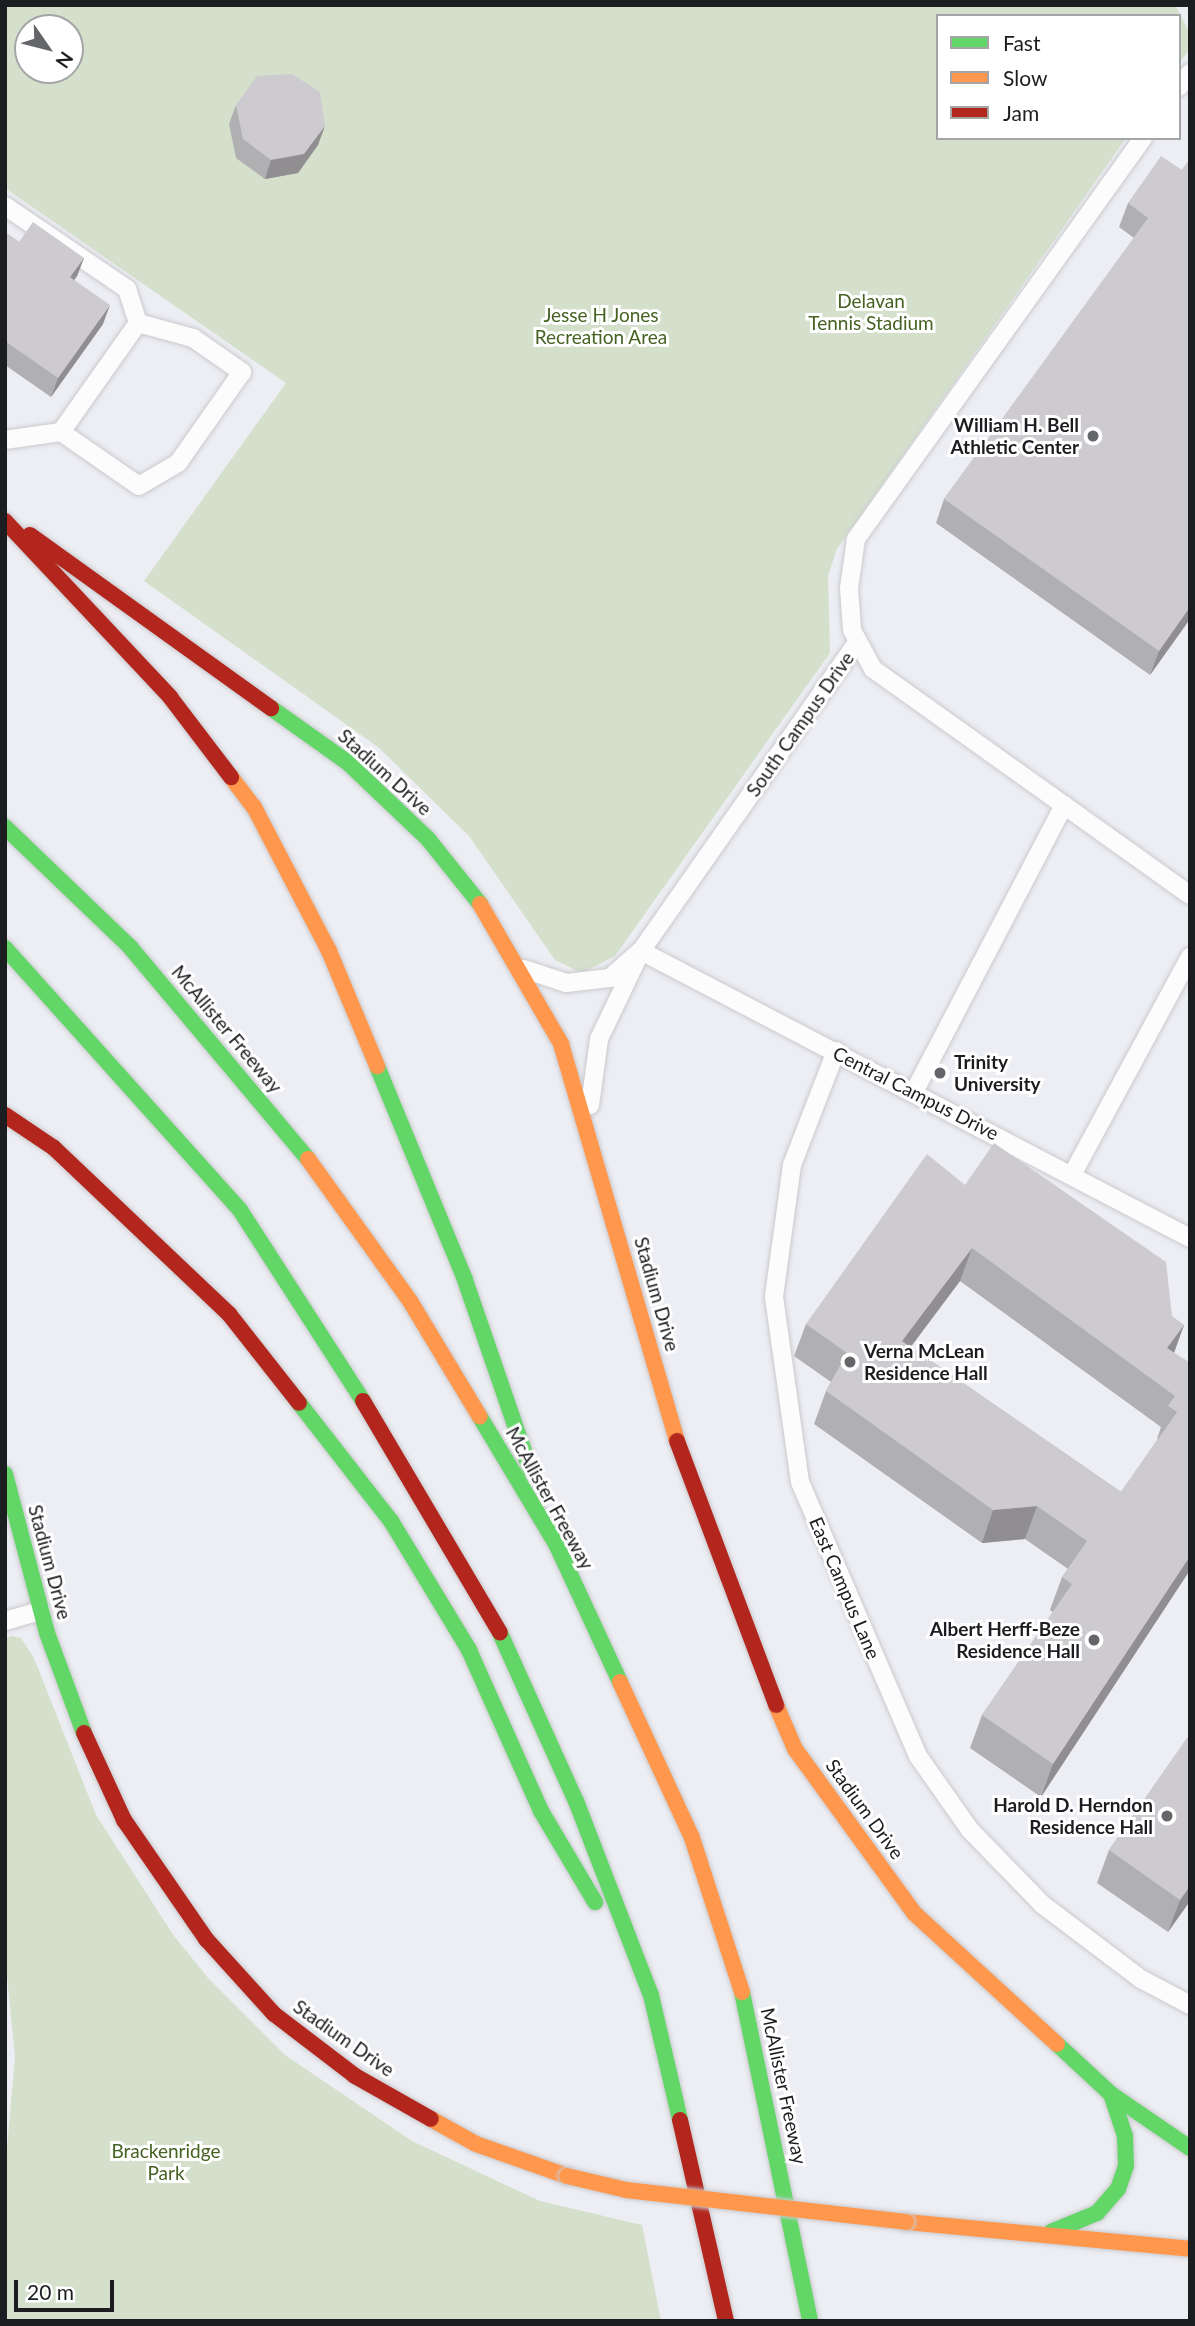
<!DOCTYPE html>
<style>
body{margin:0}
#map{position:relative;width:1195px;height:2326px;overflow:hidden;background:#edeef3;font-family:Lato,sans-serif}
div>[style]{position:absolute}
.green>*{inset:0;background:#d4e0cc}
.roads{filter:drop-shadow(0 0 2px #cacace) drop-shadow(0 0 2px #cacace)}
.lane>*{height:18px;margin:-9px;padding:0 9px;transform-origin:9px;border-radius:9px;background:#fcfcfd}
.fast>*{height:16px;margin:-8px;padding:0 8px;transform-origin:8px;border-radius:8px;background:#63d668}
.slow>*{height:16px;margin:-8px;padding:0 8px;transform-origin:8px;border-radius:8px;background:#ff974d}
.jam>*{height:16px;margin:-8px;padding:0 8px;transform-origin:8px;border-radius:8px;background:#b3261e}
.bridges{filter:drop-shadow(0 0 2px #cacace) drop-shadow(0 0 2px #cacace)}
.slow-bridge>*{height:16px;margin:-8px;padding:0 8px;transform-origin:8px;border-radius:8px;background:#ff974d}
.wall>*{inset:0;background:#b0afb2}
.shaded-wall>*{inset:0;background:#908e91}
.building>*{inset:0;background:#cdcbcf}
.dots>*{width:19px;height:19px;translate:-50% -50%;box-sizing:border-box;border:4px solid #fff;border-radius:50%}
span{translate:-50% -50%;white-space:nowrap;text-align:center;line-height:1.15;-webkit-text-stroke:6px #fff;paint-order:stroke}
.park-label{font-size:19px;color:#456223}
.poi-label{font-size:19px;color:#1c1d20;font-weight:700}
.right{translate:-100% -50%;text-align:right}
.left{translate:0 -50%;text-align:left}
.street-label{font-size:19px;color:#1c1d20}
.frame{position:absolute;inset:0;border:7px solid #1c1d20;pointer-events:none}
.legend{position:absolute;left:936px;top:14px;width:245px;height:126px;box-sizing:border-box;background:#fff;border:2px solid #a4a5a6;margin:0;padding:9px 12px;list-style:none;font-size:21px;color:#1c1d20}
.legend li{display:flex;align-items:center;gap:14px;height:35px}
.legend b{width:35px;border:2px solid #a4a5a6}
.north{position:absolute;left:14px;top:14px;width:70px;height:70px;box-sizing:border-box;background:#fff;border:2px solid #a4a5a6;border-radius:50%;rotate:125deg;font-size:19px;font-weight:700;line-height:28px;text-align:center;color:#1c1d20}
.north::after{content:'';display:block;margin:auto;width:24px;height:32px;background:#65666a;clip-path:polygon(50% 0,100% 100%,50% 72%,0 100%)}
.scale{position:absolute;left:14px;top:2280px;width:100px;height:32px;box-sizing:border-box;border:4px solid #1c1d20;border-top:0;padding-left:9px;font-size:21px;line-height:24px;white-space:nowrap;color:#1c1d20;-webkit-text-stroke:5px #fff;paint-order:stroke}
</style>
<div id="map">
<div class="green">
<div style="clip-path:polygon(evenodd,5px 5px,1175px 5px,1190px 33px,1190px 49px,1179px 63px,1179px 16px,938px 16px,938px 138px,1126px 138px,837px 549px,828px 576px,830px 653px,615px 956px,582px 973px,555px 960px,469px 836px,378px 747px,144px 581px,286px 383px,5px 188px,5px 5px,28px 28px,70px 28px,70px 70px,28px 70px,28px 28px)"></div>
<div style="clip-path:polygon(12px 1636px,21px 1638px,34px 1658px,96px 1815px,174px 1936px,209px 1979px,285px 2055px,412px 2141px,540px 2201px,642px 2225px,661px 2321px,5px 2321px,5px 2170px,15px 2057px,5px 1958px,5px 1638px)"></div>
</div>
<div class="roads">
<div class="lane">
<div style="left:1179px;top:87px;width:18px;rotate:-52deg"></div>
<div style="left:1143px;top:138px;width:493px;rotate:125.6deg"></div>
<div style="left:856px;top:539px;width:49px;rotate:98.1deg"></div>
<div style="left:849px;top:588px;width:42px;rotate:85.9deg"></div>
<div style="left:852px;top:630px;width:44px;rotate:61.7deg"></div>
<div style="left:873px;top:669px;width:389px;rotate:35.5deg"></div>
<div style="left:5px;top:206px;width:148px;rotate:34.2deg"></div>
<div style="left:127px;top:289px;width:36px;rotate:72deg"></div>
<div style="left:138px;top:323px;width:57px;rotate:15.3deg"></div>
<div style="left:193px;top:338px;width:60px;rotate:34.8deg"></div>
<div style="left:242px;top:372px;width:111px;rotate:125.1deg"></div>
<div style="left:178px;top:463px;width:45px;rotate:149.5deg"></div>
<div style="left:139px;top:486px;width:95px;rotate:-145.3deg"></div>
<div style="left:61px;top:432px;width:57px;rotate:171.9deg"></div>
<div style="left:61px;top:432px;width:133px;rotate:-54.8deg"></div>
<div style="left:641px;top:951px;width:619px;rotate:27.6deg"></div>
<div style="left:524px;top:969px;width:44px;rotate:18.4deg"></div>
<div style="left:566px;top:983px;width:44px;rotate:-6.5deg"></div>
<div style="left:610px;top:978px;width:38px;rotate:-42deg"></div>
<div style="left:836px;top:1051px;width:122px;rotate:111.1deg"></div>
<div style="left:792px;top:1165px;width:133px;rotate:97.8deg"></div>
<div style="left:774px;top:1297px;width:187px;rotate:82deg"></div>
<div style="left:800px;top:1482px;width:298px;rotate:66.7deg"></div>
<div style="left:918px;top:1756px;width:90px;rotate:54.9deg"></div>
<div style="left:970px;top:1830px;width:105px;rotate:45.8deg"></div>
<div style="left:1043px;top:1905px;width:123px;rotate:37.1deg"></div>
<div style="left:1141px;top:1979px;width:55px;rotate:28deg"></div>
<div style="left:914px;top:1092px;width:324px;rotate:-62.4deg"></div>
<div style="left:590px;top:1105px;width:67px;rotate:-82.2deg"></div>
<div style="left:599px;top:1039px;width:98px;rotate:-64.5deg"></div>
<div style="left:641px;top:951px;width:375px;rotate:-55deg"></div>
<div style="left:1073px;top:1173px;width:246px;rotate:-61.6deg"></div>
<div style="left:5px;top:1621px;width:37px;rotate:-16deg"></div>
</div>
<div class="fast">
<div style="left:271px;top:708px;width:93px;rotate:35.4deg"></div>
<div style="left:347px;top:762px;width:112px;rotate:43.5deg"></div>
<div style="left:428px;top:839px;width:83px;rotate:51.3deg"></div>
<div style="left:5px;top:827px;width:173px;rotate:43.8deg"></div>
<div style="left:130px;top:947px;width:277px;rotate:50deg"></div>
<div style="left:5px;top:948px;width:352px;rotate:48.1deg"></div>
<div style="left:240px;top:1210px;width:227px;rotate:57.2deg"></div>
<div style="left:377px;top:1066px;width:231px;rotate:67.6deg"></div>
<div style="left:465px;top:1280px;width:200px;rotate:71deg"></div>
<div style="left:299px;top:1403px;width:150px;rotate:52.1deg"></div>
<div style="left:391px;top:1521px;width:151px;rotate:58.8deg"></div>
<div style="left:469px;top:1650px;width:176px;rotate:65.9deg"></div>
<div style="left:541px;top:1811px;width:106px;rotate:59.3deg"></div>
<div style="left:480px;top:1417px;width:148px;rotate:59.1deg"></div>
<div style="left:556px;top:1544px;width:152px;rotate:65.1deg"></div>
<div style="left:5px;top:1474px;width:164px;rotate:75.2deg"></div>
<div style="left:47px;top:1633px;width:107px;rotate:69.7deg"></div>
<div style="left:500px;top:1633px;width:184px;rotate:65.7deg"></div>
<div style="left:576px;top:1801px;width:208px;rotate:68.9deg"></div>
<div style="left:651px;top:1995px;width:128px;rotate:76.9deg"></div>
<div style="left:742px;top:1992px;width:336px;rotate:78.3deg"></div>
<div style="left:1057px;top:2044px;width:74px;rotate:42.8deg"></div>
<div style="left:1111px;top:2094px;width:96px;rotate:34.4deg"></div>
<div style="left:1051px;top:2232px;width:50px;rotate:-22.4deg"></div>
<div style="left:1097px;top:2213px;width:32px;rotate:-49deg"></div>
<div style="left:1118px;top:2189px;width:24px;rotate:-71deg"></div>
<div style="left:1126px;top:2166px;width:30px;rotate:-92deg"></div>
<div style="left:1125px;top:2136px;width:44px;rotate:-108.4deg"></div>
</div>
<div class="slow">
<div style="left:231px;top:777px;width:38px;rotate:53deg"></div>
<div style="left:254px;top:807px;width:162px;rotate:62.5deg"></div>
<div style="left:329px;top:951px;width:125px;rotate:67.3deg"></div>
<div style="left:480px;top:904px;width:162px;rotate:59.9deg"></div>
<div style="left:561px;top:1044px;width:414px;rotate:73.7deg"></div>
<div style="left:308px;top:1159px;width:175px;rotate:54.3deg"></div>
<div style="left:410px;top:1301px;width:135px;rotate:58.9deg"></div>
<div style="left:620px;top:1682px;width:172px;rotate:65.2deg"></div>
<div style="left:692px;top:1838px;width:162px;rotate:72deg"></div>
<div style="left:776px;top:1705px;width:48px;rotate:66.6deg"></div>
<div style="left:795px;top:1749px;width:203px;rotate:54deg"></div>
<div style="left:914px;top:1913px;width:194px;rotate:42.5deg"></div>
<div style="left:431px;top:2119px;width:51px;rotate:29.1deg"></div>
<div style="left:476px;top:2144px;width:96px;rotate:19.4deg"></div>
<div style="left:906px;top:2222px;width:285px;rotate:5.4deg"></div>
</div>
<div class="jam">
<div style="left:5px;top:521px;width:241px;rotate:46.8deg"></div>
<div style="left:170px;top:697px;width:101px;rotate:52.7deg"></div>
<div style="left:30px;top:535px;width:297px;rotate:35.7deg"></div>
<div style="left:5px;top:1115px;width:59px;rotate:34deg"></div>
<div style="left:54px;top:1148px;width:241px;rotate:43.5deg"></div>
<div style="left:229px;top:1314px;width:113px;rotate:51.8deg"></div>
<div style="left:363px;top:1401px;width:269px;rotate:59.4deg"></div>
<div style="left:677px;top:1441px;width:282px;rotate:69.4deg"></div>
<div style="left:84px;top:1733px;width:96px;rotate:65.3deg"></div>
<div style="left:124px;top:1820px;width:145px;rotate:55.4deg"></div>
<div style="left:206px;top:1939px;width:101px;rotate:47.8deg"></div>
<div style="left:274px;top:2014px;width:102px;rotate:37.4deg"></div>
<div style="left:355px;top:2076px;width:87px;rotate:29.5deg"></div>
<div style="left:680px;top:2120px;width:206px;rotate:77.1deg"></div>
</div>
</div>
<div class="bridges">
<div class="slow-bridge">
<div style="left:567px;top:2176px;width:61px;rotate:13.3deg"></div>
<div style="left:626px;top:2190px;width:282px;rotate:6.5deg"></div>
</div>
</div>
<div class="wall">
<div style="clip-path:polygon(236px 105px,318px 145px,298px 173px,265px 179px,236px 158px,229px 124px)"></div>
<div style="clip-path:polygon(1190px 159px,1190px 619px,1150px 675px,936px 523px,944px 499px,1134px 238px,1119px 227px,1128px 203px,1182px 170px)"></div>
<div style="clip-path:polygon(5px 232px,19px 242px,84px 258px,77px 276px,74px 280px,103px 324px,51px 397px,5px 365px)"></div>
<div style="clip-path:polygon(evenodd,965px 1185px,1184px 1325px,1174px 1353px,1190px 1363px,1190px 1570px,1041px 1797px,970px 1748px,982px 1715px,1053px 1612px,1050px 1610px,1062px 1577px,1068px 1569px,1025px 1539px,982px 1543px,814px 1424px,826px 1391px,831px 1382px,794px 1356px,806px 1324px,965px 1185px,960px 1281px,1161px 1427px,1157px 1439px,1158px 1439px,1121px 1492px,911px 1347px,960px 1281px)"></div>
<div style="clip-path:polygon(1190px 1734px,1190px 1901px,1168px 1932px,1097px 1883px,1109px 1850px)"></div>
</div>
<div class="shaded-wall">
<div style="clip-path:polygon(325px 126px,318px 145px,298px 173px,265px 179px,271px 160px)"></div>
<div style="clip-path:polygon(84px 258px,77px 276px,63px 296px,70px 277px)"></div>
<div style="clip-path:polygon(110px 305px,103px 324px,51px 397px,58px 378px)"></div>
<div style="clip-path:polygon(1190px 607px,1190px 619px,1150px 675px,1159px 651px)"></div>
<div style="clip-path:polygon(972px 1248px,960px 1281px,890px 1374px,902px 1341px)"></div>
<div style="clip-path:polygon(1184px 1325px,1172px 1358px,1167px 1348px)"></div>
<div style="clip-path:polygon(1037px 1506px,1025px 1539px,982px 1543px,993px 1510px)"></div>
<div style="clip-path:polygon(1190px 1556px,1190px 1570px,1041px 1797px,1053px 1764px)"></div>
<div style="clip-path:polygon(1190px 1886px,1190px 1901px,1168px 1932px,1180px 1900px)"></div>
</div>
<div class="building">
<div style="clip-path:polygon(292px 74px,320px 92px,325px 126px,304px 154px,271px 160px,243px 139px,236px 105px,257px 76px)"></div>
<div style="clip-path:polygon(1161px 156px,1182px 170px,1190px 159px,1190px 607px,1159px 651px,944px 499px,1148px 218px,1128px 203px)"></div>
<div style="clip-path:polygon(33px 222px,84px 258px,70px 277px,110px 305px,58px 378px,5px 341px,5px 232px,19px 242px)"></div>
<div style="clip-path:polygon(evenodd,994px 1143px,1166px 1262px,1172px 1316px,1184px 1325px,1167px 1348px,1190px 1363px,1190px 1556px,1053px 1764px,982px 1715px,1072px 1584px,1062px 1577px,1087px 1541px,1037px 1506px,993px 1510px,826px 1391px,847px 1353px,806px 1324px,927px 1154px,965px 1185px,994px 1143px,972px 1248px,1175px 1396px,1168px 1406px,1177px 1412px,1121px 1492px,902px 1341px,972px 1248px)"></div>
<div style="clip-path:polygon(1190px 1734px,1190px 1886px,1180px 1900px,1109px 1850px)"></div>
</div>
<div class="dots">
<div style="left:1093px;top:436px;background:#65666a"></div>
<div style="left:940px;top:1073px;background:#65666a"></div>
<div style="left:850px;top:1362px;background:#65666a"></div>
<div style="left:1094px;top:1640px;background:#65666a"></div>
<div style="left:1167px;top:1816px;background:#65666a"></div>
</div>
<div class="park-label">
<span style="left:871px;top:312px">Delavan<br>Tennis Stadium</span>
<span style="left:601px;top:326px">Jesse H Jones<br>Recreation Area</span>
<span style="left:166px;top:2162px">Brackenridge<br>Park</span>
</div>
<div class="poi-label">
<span class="right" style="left:1079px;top:436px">William H. Bell<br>Athletic Center</span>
<span class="left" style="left:954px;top:1073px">Trinity<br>University</span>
<span class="left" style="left:864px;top:1362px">Verna McLean<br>Residence Hall</span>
<span class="right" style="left:1080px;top:1640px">Albert Herff-Beze<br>Residence Hall</span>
<span class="right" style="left:1153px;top:1816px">Harold D. Herndon<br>Residence Hall</span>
</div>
<div class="street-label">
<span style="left:800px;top:724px;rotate:-55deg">South Campus Drive</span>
<span style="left:385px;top:772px;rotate:42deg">Stadium Drive</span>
<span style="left:227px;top:1029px;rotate:50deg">McAllister Freeway</span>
<span style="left:916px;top:1093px;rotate:27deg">Central Campus Drive</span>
<span style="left:657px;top:1294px;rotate:74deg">Stadium Drive</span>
<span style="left:550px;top:1498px;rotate:61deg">McAllister Freeway</span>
<span style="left:50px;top:1562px;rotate:75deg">Stadium Drive</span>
<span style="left:845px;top:1588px;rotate:67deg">East Campus Lane</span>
<span style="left:865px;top:1809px;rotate:54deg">Stadium Drive</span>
<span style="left:344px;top:2038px;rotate:35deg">Stadium Drive</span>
<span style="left:784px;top:2086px;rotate:78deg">McAllister Freeway</span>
</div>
<div class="frame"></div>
<ul class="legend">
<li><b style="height:9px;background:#63d668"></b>Fast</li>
<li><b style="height:9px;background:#ff974d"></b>Slow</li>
<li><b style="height:9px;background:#b3261e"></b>Jam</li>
</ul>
<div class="north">N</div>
<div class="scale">20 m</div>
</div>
